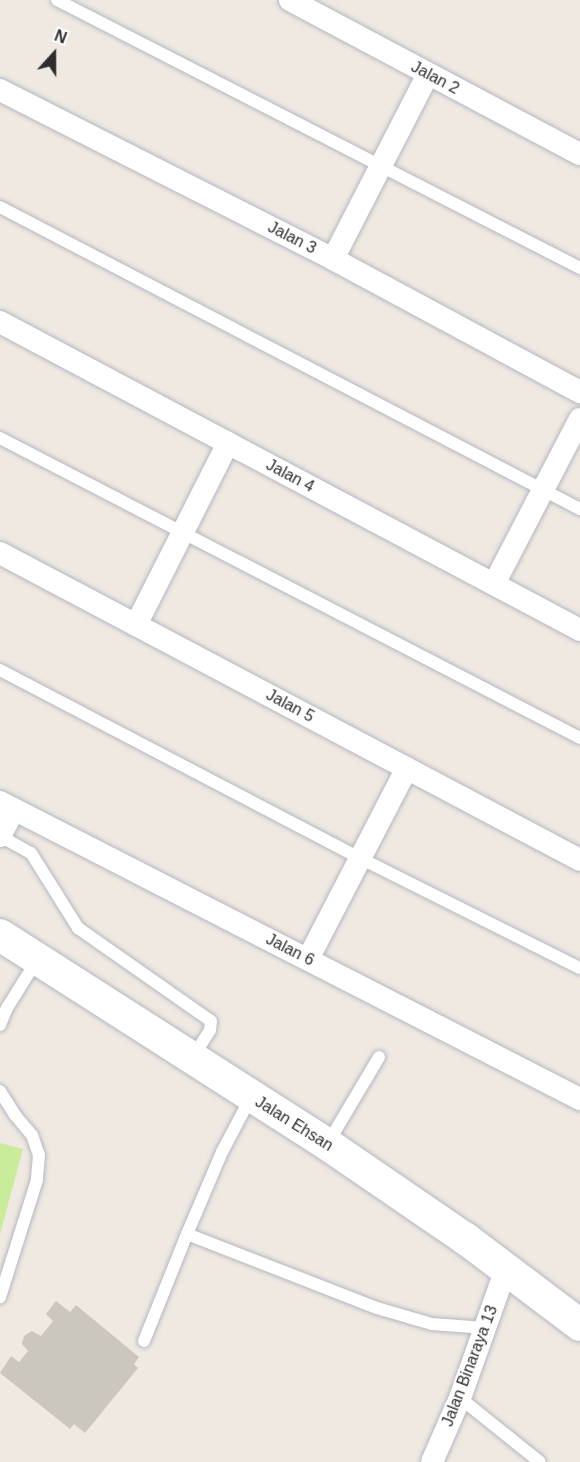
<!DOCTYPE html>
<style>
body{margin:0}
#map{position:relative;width:580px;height:1462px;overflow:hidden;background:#efe9e1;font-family:Arial,sans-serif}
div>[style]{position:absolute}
.pitch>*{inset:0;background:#c9ec9a}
.building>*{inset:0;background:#cbc7bf}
.roads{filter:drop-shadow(0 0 2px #b4b7c1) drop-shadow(0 0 2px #b4b7c1)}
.service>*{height:12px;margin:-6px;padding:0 6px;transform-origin:6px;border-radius:6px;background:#fff}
.minor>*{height:22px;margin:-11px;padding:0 11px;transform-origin:11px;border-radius:11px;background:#fff}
.secondary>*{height:32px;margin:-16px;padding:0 16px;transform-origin:16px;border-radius:16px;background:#fff}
span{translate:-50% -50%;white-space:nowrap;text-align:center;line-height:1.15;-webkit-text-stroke:4.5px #fff;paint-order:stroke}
.street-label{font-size:16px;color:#2e2e2e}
.north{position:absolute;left:24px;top:24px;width:60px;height:60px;-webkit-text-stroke:4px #fff;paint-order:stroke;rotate:21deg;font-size:16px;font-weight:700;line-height:24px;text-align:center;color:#2e2e2e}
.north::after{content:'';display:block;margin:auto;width:21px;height:27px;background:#2e2e2e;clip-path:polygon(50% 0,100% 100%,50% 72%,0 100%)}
</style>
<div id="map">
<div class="pitch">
<div style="clip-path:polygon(0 1143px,23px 1149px,0 1234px)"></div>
</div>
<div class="building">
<div style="clip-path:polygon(56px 1301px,70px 1312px,76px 1305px,139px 1357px,134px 1364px,138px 1368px,85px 1433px,74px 1424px,70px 1429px,0 1373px,11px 1356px,19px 1362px,28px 1351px,22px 1344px,24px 1336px,32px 1331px,41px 1336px,53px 1321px,46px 1314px)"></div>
</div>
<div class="roads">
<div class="service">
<div style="left:57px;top:0;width:588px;rotate:27.13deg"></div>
<div style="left:0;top:207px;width:654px;rotate:27.51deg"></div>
<div style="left:0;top:438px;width:653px;rotate:27.35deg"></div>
<div style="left:0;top:670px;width:406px;rotate:27.6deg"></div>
<div style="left:360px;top:858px;width:246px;rotate:26.6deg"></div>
<div style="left:0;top:836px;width:35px;rotate:29deg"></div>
<div style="left:31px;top:853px;width:89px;rotate:57.9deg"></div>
<div style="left:78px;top:928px;width:162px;rotate:35deg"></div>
<div style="left:211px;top:1021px;width:9px;rotate:96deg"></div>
<div style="left:210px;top:1030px;width:32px;rotate:122deg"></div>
<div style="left:0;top:1025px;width:18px;rotate:-68deg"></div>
<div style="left:7px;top:1008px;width:57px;rotate:-58deg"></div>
<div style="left:0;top:1091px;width:28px;rotate:58deg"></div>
<div style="left:15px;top:1115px;width:26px;rotate:50deg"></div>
<div style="left:32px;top:1135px;width:21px;rotate:71deg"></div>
<div style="left:39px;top:1155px;width:25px;rotate:95deg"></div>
<div style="left:37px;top:1180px;width:123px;rotate:107.5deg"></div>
<div style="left:251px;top:1097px;width:62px;rotate:117.8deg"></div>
<div style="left:222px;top:1152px;width:89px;rotate:113.1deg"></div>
<div style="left:187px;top:1234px;width:204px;rotate:21.3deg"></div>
<div style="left:377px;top:1308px;width:57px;rotate:16.2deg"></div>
<div style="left:432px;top:1324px;width:53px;rotate:4.3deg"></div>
<div style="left:328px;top:1143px;width:100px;rotate:-59.3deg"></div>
<div style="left:144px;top:1341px;width:115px;rotate:-68.1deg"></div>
<div style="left:460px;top:1398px;width:102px;rotate:38.7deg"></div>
</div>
<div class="minor">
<div style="left:290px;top:0;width:328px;rotate:28deg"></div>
<div style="left:0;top:90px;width:373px;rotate:26.9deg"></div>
<div style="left:333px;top:259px;width:281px;rotate:28.3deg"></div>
<div style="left:333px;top:259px;width:208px;rotate:-62.8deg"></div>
<div style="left:0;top:322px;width:657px;rotate:27.97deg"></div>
<div style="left:0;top:553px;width:656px;rotate:27.89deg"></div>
<div style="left:494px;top:584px;width:186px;rotate:-62.5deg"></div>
<div style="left:136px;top:625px;width:204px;rotate:-63.2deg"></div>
<div style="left:0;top:802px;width:652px;rotate:27.12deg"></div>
<div style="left:0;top:836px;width:30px;rotate:-62deg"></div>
<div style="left:308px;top:959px;width:215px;rotate:-62.6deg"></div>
<div style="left:432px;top:1462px;width:70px;rotate:-66.4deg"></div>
<div style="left:460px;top:1398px;width:137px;rotate:-70.4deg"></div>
</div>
<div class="secondary">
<div style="left:0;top:935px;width:388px;rotate:32.6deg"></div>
<div style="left:327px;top:1144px;width:168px;rotate:34.4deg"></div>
<div style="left:466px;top:1239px;width:143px;rotate:37deg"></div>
</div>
</div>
<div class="street-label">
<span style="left:435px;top:78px;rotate:28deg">Jalan 2</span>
<span style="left:292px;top:238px;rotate:27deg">Jalan 3</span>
<span style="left:290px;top:476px;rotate:28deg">Jalan 4</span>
<span style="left:290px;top:706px;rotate:28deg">Jalan 5</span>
<span style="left:290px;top:950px;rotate:27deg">Jalan 6</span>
<span style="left:294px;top:1124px;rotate:32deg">Jalan Ehsan</span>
<span style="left:470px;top:1366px;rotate:-69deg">Jalan Binaraya 13</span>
</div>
<div class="north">N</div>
</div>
